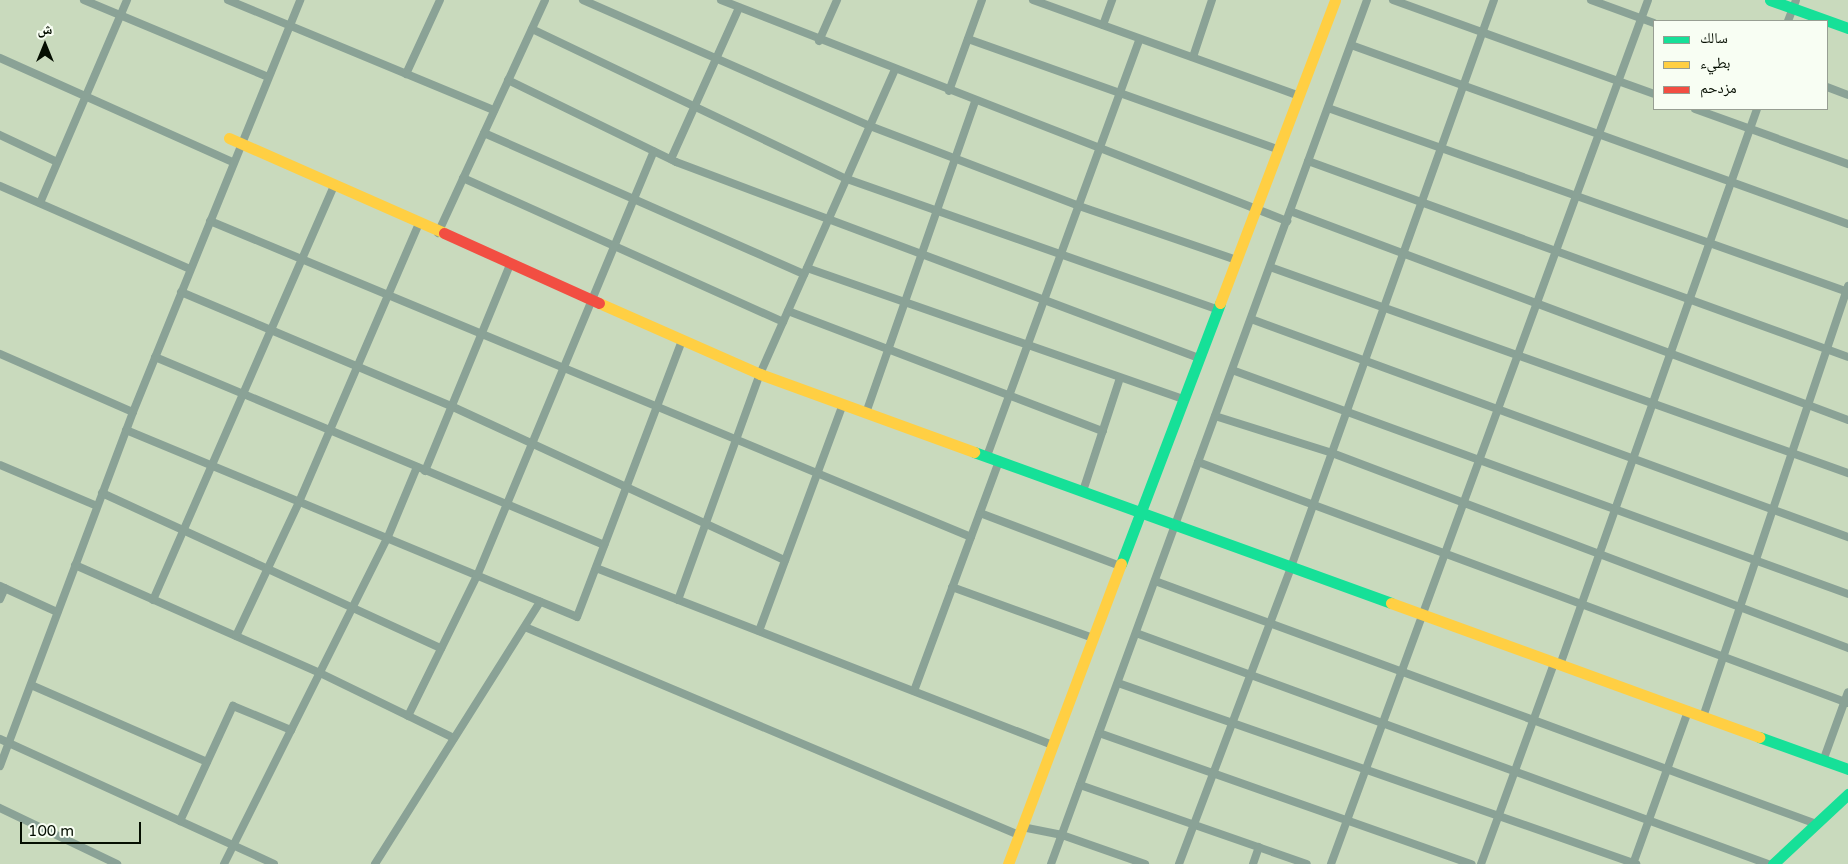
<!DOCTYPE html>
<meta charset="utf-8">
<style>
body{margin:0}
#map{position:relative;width:1848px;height:864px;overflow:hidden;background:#c9dabd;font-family:"Varela Round","Noto Naskh Arabic",sans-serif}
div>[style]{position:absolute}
.street>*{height:8px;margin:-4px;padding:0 4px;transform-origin:4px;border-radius:4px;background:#8aa296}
.fast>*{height:11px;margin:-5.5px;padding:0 5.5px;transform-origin:5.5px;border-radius:5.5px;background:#16e098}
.slow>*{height:11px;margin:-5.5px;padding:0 5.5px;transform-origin:5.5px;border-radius:5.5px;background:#ffcf43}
.jam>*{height:11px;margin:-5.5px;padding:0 5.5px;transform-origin:5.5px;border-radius:5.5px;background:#f24e42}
span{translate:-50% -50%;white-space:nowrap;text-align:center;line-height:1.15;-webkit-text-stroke:4px #f8fef3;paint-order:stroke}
.legend{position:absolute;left:1653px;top:20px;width:175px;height:90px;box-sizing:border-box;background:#f8fef3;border:1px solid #979e92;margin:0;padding:6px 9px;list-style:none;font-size:15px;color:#050e01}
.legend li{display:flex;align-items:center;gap:10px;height:25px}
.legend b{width:25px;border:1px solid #979e92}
.north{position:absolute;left:20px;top:20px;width:50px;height:50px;-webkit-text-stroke:4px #f8fef3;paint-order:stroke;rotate:0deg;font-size:14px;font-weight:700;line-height:20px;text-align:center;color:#050e01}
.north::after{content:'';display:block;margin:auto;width:18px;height:22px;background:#050e01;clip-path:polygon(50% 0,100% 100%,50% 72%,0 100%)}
.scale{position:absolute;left:20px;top:822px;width:121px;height:22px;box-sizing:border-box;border:2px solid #050e01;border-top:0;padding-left:6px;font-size:15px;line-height:18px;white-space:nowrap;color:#050e01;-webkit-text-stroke:4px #f8fef3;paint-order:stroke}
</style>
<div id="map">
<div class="street">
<div style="left:84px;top:0;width:199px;rotate:22.7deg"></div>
<div style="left:228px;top:0;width:288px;rotate:22.5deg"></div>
<div style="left:583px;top:0;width:313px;rotate:23.7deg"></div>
<div style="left:870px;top:126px;width:224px;rotate:20.9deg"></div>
<div style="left:1079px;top:206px;width:167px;rotate:18.9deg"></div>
<div style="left:721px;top:0;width:608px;rotate:21.33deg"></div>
<div style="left:1033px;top:0;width:283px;rotate:19.8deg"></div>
<div style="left:1393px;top:0;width:277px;rotate:19.8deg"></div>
<div style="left:1591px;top:0;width:67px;rotate:20.1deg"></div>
<div style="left:1788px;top:21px;width:22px;rotate:-69deg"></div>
<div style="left:1103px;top:25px;width:27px;rotate:-70deg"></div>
<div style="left:532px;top:29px;width:349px;rotate:25.5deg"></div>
<div style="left:847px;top:179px;width:393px;rotate:19.4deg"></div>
<div style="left:968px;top:39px;width:330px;rotate:19.6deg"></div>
<div style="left:819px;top:41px;width:45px;rotate:-66.3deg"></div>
<div style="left:1351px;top:45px;width:528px;rotate:19.81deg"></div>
<div style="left:1193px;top:57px;width:60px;rotate:-71.6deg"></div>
<div style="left:0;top:58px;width:255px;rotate:24.1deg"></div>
<div style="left:406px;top:74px;width:81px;rotate:-65.3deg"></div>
<div style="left:508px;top:80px;width:187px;rotate:26deg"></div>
<div style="left:676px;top:162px;width:559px;rotate:20.54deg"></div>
<div style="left:1827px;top:87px;width:22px;rotate:21deg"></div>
<div style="left:949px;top:91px;width:97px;rotate:-70.1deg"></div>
<div style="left:1328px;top:108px;width:552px;rotate:19.49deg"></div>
<div style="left:1695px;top:109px;width:163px;rotate:19.8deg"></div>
<div style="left:484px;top:133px;width:350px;rotate:23.8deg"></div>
<div style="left:0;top:135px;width:63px;rotate:25.3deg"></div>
<div style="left:671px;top:159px;width:166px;rotate:-65.8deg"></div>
<div style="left:1308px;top:161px;width:574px;rotate:19.95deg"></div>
<div style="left:463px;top:178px;width:351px;rotate:24.2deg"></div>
<div style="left:0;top:186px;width:207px;rotate:23.6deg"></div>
<div style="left:40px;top:203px;width:221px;rotate:-66.8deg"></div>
<div style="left:1290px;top:211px;width:596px;rotate:20.53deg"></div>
<div style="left:210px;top:221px;width:824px;rotate:22.55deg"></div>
<div style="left:438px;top:233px;width:256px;rotate:-65.3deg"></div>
<div style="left:1270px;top:267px;width:614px;rotate:19.62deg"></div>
<div style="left:807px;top:268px;width:399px;rotate:19.2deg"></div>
<div style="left:181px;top:292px;width:293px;rotate:22.9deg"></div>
<div style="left:451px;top:406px;width:368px;rotate:24.8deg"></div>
<div style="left:788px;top:311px;width:337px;rotate:20.9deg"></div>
<div style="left:1251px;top:319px;width:636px;rotate:20.06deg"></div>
<div style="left:0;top:354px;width:145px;rotate:23.6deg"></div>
<div style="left:155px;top:357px;width:487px;rotate:22.7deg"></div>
<div style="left:1232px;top:370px;width:655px;rotate:19.98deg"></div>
<div style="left:866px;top:413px;width:330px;rotate:-70.7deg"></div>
<div style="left:1215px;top:416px;width:123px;rotate:17.5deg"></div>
<div style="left:1332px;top:453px;width:552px;rotate:20.7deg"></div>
<div style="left:126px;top:430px;width:488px;rotate:22.5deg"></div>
<div style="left:577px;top:617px;width:296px;rotate:-69.2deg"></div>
<div style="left:987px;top:456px;width:444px;rotate:-69.9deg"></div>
<div style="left:1198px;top:462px;width:693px;rotate:20.34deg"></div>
<div style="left:0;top:465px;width:105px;rotate:22.9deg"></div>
<div style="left:425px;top:471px;width:223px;rotate:-67.6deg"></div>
<div style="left:1083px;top:491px;width:119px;rotate:-71.9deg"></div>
<div style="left:102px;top:493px;width:373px;rotate:24.6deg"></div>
<div style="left:980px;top:513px;width:150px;rotate:20.7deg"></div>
<div style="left:75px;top:565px;width:268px;rotate:23.8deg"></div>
<div style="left:320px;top:673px;width:149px;rotate:25.9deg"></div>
<div style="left:596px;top:568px;width:489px;rotate:21.2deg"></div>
<div style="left:1155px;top:581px;width:704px;rotate:20.18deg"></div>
<div style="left:0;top:586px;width:63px;rotate:24.5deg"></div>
<div style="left:952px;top:587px;width:150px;rotate:19.9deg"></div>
<div style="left:0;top:599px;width:12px;rotate:-66deg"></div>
<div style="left:153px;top:600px;width:452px;rotate:-66.4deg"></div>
<div style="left:678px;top:600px;width:240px;rotate:-70.1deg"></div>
<div style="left:760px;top:374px;width:333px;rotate:-66.1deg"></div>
<div style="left:525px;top:627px;width:536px;rotate:22.83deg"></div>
<div style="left:759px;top:631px;width:242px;rotate:-69.7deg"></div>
<div style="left:1136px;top:633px;width:673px;rotate:20.08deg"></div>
<div style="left:236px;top:636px;width:148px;rotate:-64.8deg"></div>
<div style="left:299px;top:502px;width:303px;rotate:-66.7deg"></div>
<div style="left:1560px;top:665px;width:590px;rotate:-70.49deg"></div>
<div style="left:1118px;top:683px;width:549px;rotate:19.26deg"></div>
<div style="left:31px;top:685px;width:192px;rotate:23.6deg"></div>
<div style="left:914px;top:691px;width:245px;rotate:-69.7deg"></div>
<div style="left:408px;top:716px;width:156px;rotate:-63.8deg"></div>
<div style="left:477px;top:576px;width:460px;rotate:-67.4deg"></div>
<div style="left:1703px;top:717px;width:455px;rotate:-71.4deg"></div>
<div style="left:1099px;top:733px;width:395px;rotate:19.4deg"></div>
<div style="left:0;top:739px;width:301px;rotate:24.5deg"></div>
<div style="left:1823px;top:761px;width:73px;rotate:-70.1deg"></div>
<div style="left:0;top:766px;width:378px;rotate:-69.4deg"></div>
<div style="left:133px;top:412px;width:445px;rotate:-67.9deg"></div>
<div style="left:1080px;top:785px;width:240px;rotate:19.2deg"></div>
<div style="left:0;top:808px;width:130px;rotate:25.6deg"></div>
<div style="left:180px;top:821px;width:127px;rotate:-65.3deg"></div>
<div style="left:233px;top:706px;width:63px;rotate:22.5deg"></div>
<div style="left:1022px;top:827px;width:41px;rotate:11.3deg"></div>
<div style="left:1062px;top:835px;width:88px;rotate:19.3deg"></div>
<div style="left:224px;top:864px;width:364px;rotate:-63.4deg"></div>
<div style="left:387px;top:539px;width:78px;rotate:-67.4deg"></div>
<div style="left:375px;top:864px;width:310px;rotate:-57.8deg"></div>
<div style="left:1051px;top:864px;width:920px;rotate:-69.91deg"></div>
<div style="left:1179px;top:864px;width:317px;rotate:-69.3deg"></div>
<div style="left:1291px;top:567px;width:602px;rotate:-70.3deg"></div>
<div style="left:1253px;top:864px;width:18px;rotate:-71deg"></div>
<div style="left:1331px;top:864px;width:920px;rotate:-69.85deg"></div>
<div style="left:1481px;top:864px;width:214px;rotate:-70deg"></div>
<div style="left:1633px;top:864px;width:163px;rotate:-70.2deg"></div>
</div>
<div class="fast">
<div style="left:1770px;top:0;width:83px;rotate:19.7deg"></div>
<div style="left:974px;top:452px;width:443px;rotate:19.9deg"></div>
<div style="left:1121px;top:564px;width:279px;rotate:-69.2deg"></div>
<div style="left:1759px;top:737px;width:95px;rotate:19.8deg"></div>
<div style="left:1773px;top:864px;width:103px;rotate:-43deg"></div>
</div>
<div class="slow">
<div style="left:229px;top:138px;width:235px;rotate:23.8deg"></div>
<div style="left:599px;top:303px;width:176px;rotate:23.8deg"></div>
<div style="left:760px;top:374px;width:228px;rotate:20deg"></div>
<div style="left:1220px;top:303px;width:324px;rotate:-69.2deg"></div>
<div style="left:1391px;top:603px;width:392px;rotate:20deg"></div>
<div style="left:1008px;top:864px;width:321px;rotate:-69.4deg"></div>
</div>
<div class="jam">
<div style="left:444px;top:233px;width:170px;rotate:24.3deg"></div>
</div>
<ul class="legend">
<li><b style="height:6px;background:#16e098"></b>سالك</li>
<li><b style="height:6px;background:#ffcf43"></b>بطيء</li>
<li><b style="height:6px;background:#f24e42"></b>مزدحم</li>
</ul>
<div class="north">ش</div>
<div class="scale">100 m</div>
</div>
